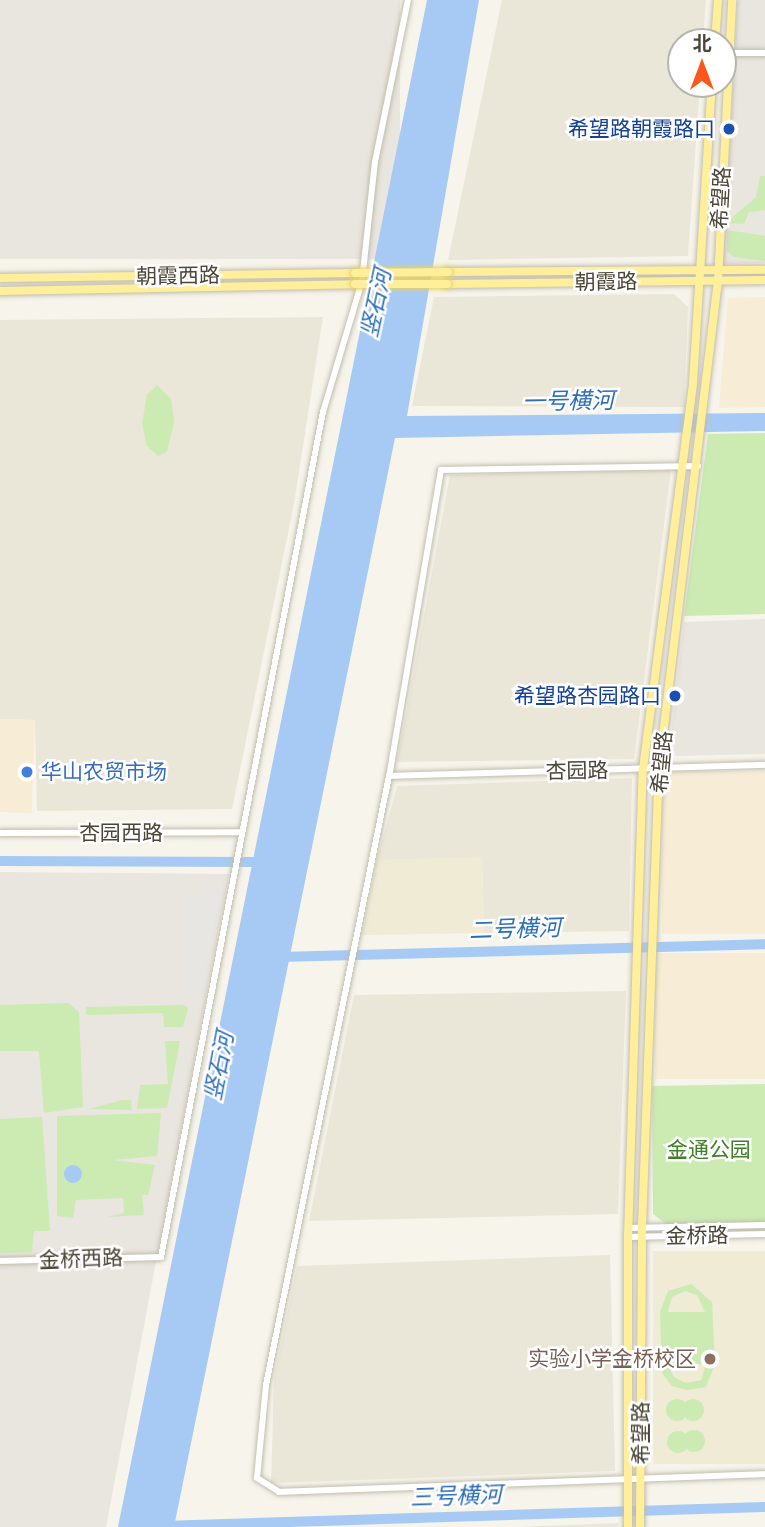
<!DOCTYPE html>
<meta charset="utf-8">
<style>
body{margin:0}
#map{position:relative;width:765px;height:1527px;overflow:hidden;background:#f6f4eb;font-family:Figtree,"Noto Sans SC",sans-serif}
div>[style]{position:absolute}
.residential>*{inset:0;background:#eae7d9}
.commercial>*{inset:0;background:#f7edd6;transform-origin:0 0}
.industrial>*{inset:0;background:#e9e5df;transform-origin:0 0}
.education>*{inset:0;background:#efebd5;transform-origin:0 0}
.green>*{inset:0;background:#cbebb3}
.round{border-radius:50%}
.parking>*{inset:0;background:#e7e6e2}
.water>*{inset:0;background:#a6caf3}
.river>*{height:10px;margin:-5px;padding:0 5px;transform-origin:5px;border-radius:5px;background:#a6caf3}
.roads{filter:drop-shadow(0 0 2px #c2bdad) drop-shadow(0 0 2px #c2bdad)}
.minor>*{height:6px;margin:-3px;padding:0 3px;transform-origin:3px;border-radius:3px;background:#fff}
.major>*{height:8px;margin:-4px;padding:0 4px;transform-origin:4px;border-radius:4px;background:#ffef9b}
.bridges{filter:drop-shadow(0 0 2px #e8d166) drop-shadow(0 0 2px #e8d166)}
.major-bridge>*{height:8px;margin:-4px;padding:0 4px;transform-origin:4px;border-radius:4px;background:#ffef9b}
.dots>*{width:19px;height:19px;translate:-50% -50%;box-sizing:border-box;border:4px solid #fff;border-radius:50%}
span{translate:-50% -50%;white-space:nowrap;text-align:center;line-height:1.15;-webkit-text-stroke:5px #fff;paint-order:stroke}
.transit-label{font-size:21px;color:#164399}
.right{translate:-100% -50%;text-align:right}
.street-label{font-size:21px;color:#4b4638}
.shop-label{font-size:21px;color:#366cbe}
.left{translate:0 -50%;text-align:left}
.park-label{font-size:21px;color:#3f8028}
.education-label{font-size:21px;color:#785e54}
.water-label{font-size:23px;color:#2c6ebb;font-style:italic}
.north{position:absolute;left:667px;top:28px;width:70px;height:70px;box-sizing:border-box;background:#fff;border:2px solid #b7b5af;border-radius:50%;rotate:0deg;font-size:19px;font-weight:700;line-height:28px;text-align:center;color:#4b4638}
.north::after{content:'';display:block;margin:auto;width:24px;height:32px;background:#ff5719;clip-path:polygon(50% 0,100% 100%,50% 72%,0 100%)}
</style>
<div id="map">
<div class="residential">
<div style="clip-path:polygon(502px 0,706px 0,703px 42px,681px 42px,681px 84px,700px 84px,688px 256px,448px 260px)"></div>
<div style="clip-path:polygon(674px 294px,688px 307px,684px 407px,412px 406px,434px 297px)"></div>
<div style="clip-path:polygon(323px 317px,294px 504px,232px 809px,37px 811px,35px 720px,0 719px,0 320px)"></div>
<div style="clip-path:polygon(671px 470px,634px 759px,397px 762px,450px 475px)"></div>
<div style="clip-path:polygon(632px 778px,629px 931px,484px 933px,482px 858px,377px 860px,397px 786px)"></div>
<div style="clip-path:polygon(626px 991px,618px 1214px,309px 1221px,354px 995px)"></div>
<div style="clip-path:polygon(610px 1255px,615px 1471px,271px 1483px,274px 1378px,297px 1266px)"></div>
<div style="clip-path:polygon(618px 1523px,619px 1527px,517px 1527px)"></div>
</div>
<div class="commercial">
<div style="clip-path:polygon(765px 297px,765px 407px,719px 408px,728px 298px)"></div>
<div style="left:0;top:719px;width:35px;height:93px;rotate:2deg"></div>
<div style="left:765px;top:771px;width:163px;height:103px;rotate:90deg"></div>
<div style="left:765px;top:953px;width:126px;height:110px;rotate:90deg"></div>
</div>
<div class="industrial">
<div style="left:0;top:0;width:400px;height:259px"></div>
<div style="clip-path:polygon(738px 0,765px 0,765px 263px,723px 264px)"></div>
<div style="clip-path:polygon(765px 619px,765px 754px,675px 756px,671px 735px,684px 622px)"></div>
<div style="clip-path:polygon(0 872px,229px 874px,106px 1527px,0 1527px)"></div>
</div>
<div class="education">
<div style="clip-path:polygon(482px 857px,484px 933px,362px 935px,377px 860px)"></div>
<div style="left:765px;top:1251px;width:213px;height:112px;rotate:90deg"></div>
</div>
<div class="green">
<div style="clip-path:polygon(760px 176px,765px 176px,765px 210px,749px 212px,744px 224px,726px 223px,756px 197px)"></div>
<div style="clip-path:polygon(727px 230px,765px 236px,765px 261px,734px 257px,727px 251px)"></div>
<div style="clip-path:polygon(157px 385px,171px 399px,174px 422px,167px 452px,158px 456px,147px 446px,142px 423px,147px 395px)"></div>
<div style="clip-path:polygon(765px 433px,765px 614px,684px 616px,708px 434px)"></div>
<div style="clip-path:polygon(68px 1003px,79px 1012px,83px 1107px,44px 1113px,39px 1051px,0 1051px,0 1005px)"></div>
<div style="clip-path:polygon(183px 1005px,188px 1008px,183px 1027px,164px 1027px,163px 1013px,86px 1015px,86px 1007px)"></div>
<div style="clip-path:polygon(165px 1041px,180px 1041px,167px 1108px,137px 1109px,140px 1085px,168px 1084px)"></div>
<div style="clip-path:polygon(765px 1084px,765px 1223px,667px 1225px,653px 1214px,652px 1086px)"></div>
<div style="clip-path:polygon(122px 1100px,131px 1100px,132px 1110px,89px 1109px)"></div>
<div style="clip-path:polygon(161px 1113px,157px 1156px,113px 1160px,155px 1165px,148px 1195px,142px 1195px,144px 1215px,107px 1217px,124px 1213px,123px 1198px,76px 1200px,73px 1218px,57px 1216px,57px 1116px)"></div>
<div style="clip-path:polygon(42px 1117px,50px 1231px,34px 1231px,32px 1252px,0 1253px,0 1119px)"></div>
<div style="clip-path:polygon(evenodd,691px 1284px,712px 1302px,715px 1364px,706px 1387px,687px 1390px,672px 1386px,662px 1373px,660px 1312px,668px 1291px,691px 1284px,685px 1291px,697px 1295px,705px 1312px,668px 1312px,672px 1297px,685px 1291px,691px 1284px,706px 1364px,701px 1380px,686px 1383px,674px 1377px,668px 1365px,706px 1364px)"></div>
<div class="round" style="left:666px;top:1399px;width:22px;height:22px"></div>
<div class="round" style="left:682px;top:1399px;width:22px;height:22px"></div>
<div class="round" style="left:683px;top:1430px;width:22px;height:22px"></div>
<div class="round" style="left:667px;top:1431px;width:22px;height:22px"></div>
</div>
<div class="parking">
<div style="clip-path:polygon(201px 885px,224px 885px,206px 993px,183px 993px,183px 896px,201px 895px)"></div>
</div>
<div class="water">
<div style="clip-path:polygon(427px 0,479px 0,407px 416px,765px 413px,765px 431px,395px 438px,174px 1527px,118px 1527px)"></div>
<div class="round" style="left:64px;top:1165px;width:18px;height:18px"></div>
</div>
<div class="river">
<div style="left:0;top:861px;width:267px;rotate:0.2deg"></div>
<div style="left:279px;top:957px;width:486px;rotate:-1.5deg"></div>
<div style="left:163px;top:1526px;width:602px;rotate:-1.81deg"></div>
</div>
<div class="roads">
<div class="minor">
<div style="left:723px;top:53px;width:42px"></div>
<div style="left:698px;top:466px;width:257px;rotate:179.1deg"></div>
<div style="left:441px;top:470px;width:310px;rotate:99.6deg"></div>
<div style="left:389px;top:776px;width:621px;rotate:101.42deg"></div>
<div style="left:266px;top:1385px;width:93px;rotate:95.5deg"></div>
<div style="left:257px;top:1478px;width:26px;rotate:32deg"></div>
<div style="left:279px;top:1492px;width:486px;rotate:-2.1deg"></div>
<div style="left:389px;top:776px;width:376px;rotate:-1.7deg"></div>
<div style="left:0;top:833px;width:241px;rotate:-0.2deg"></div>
<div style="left:629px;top:1228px;width:136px;rotate:-1.3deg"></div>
<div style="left:628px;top:1237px;width:137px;rotate:-1.3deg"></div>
<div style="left:0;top:1261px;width:161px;rotate:-1.4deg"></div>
<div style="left:161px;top:1257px;width:860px;rotate:-79.15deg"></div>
<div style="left:323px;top:412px;width:137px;rotate:-73.4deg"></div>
<div style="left:362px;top:281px;width:120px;rotate:-83.8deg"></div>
<div style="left:375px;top:162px;width:165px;rotate:-78.5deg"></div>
</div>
<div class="major">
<div style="left:715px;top:42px;width:42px;rotate:-85.9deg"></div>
<div style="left:448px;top:272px;width:317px;rotate:-0.4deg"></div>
<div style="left:0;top:278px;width:355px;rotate:-0.8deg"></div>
<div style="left:447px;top:284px;width:318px;rotate:-0.7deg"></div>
<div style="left:0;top:291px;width:355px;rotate:-1.1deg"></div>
<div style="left:628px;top:1527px;width:290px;rotate:-90deg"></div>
<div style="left:628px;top:1237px;width:468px;rotate:-88.2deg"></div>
<div style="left:643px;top:769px;width:389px;rotate:-82.6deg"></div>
<div style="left:693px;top:383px;width:300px;rotate:-86.4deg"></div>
<div style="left:640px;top:1527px;width:300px;rotate:-89.6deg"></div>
<div style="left:642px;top:1227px;width:459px;rotate:-87.9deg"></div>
<div style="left:659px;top:768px;width:491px;rotate:-83.1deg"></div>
<div style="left:718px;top:281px;width:281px;rotate:-87.1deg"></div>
</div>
</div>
<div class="bridges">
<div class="major-bridge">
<div style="left:355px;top:273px;width:93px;rotate:-0.6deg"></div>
<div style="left:355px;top:284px;width:92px"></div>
</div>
</div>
<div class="dots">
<div style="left:729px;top:129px;background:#1a4fb4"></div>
<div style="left:675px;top:696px;background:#1a4fb4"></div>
<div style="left:27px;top:772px;background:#3f7fe0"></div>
<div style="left:710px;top:1359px;background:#8d6e63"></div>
</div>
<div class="transit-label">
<span class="right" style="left:715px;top:129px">希望路朝霞路口</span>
<span class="right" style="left:661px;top:696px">希望路杏园路口</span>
</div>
<div class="street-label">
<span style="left:721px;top:198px;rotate:-87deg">希望路</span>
<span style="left:178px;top:276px;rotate:-1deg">朝霞西路</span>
<span style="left:606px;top:282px;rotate:-1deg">朝霞路</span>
<span style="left:662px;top:762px;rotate:-85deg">希望路</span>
<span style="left:577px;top:771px;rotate:-1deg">杏园路</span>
<span style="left:121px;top:833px">杏园西路</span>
<span style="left:697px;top:1236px;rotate:-1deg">金桥路</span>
<span style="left:81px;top:1259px;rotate:-2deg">金桥西路</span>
<span style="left:641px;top:1433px;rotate:-90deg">希望路</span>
</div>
<div class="shop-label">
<span class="left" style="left:41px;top:772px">华山农贸市场</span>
</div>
<div class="park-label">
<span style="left:709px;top:1150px">金通公园</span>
</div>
<div class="education-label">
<span class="right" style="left:696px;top:1359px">实验小学金桥校区</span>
</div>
<div class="water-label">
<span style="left:376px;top:303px;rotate:-78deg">竖石河</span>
<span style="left:568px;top:401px;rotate:-1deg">一号横河</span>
<span style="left:515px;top:929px;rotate:-2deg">二号横河</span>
<span style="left:219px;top:1066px;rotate:-79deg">竖石河</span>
<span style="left:456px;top:1496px;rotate:-2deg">三号横河</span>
</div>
<div class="north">北</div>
</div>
